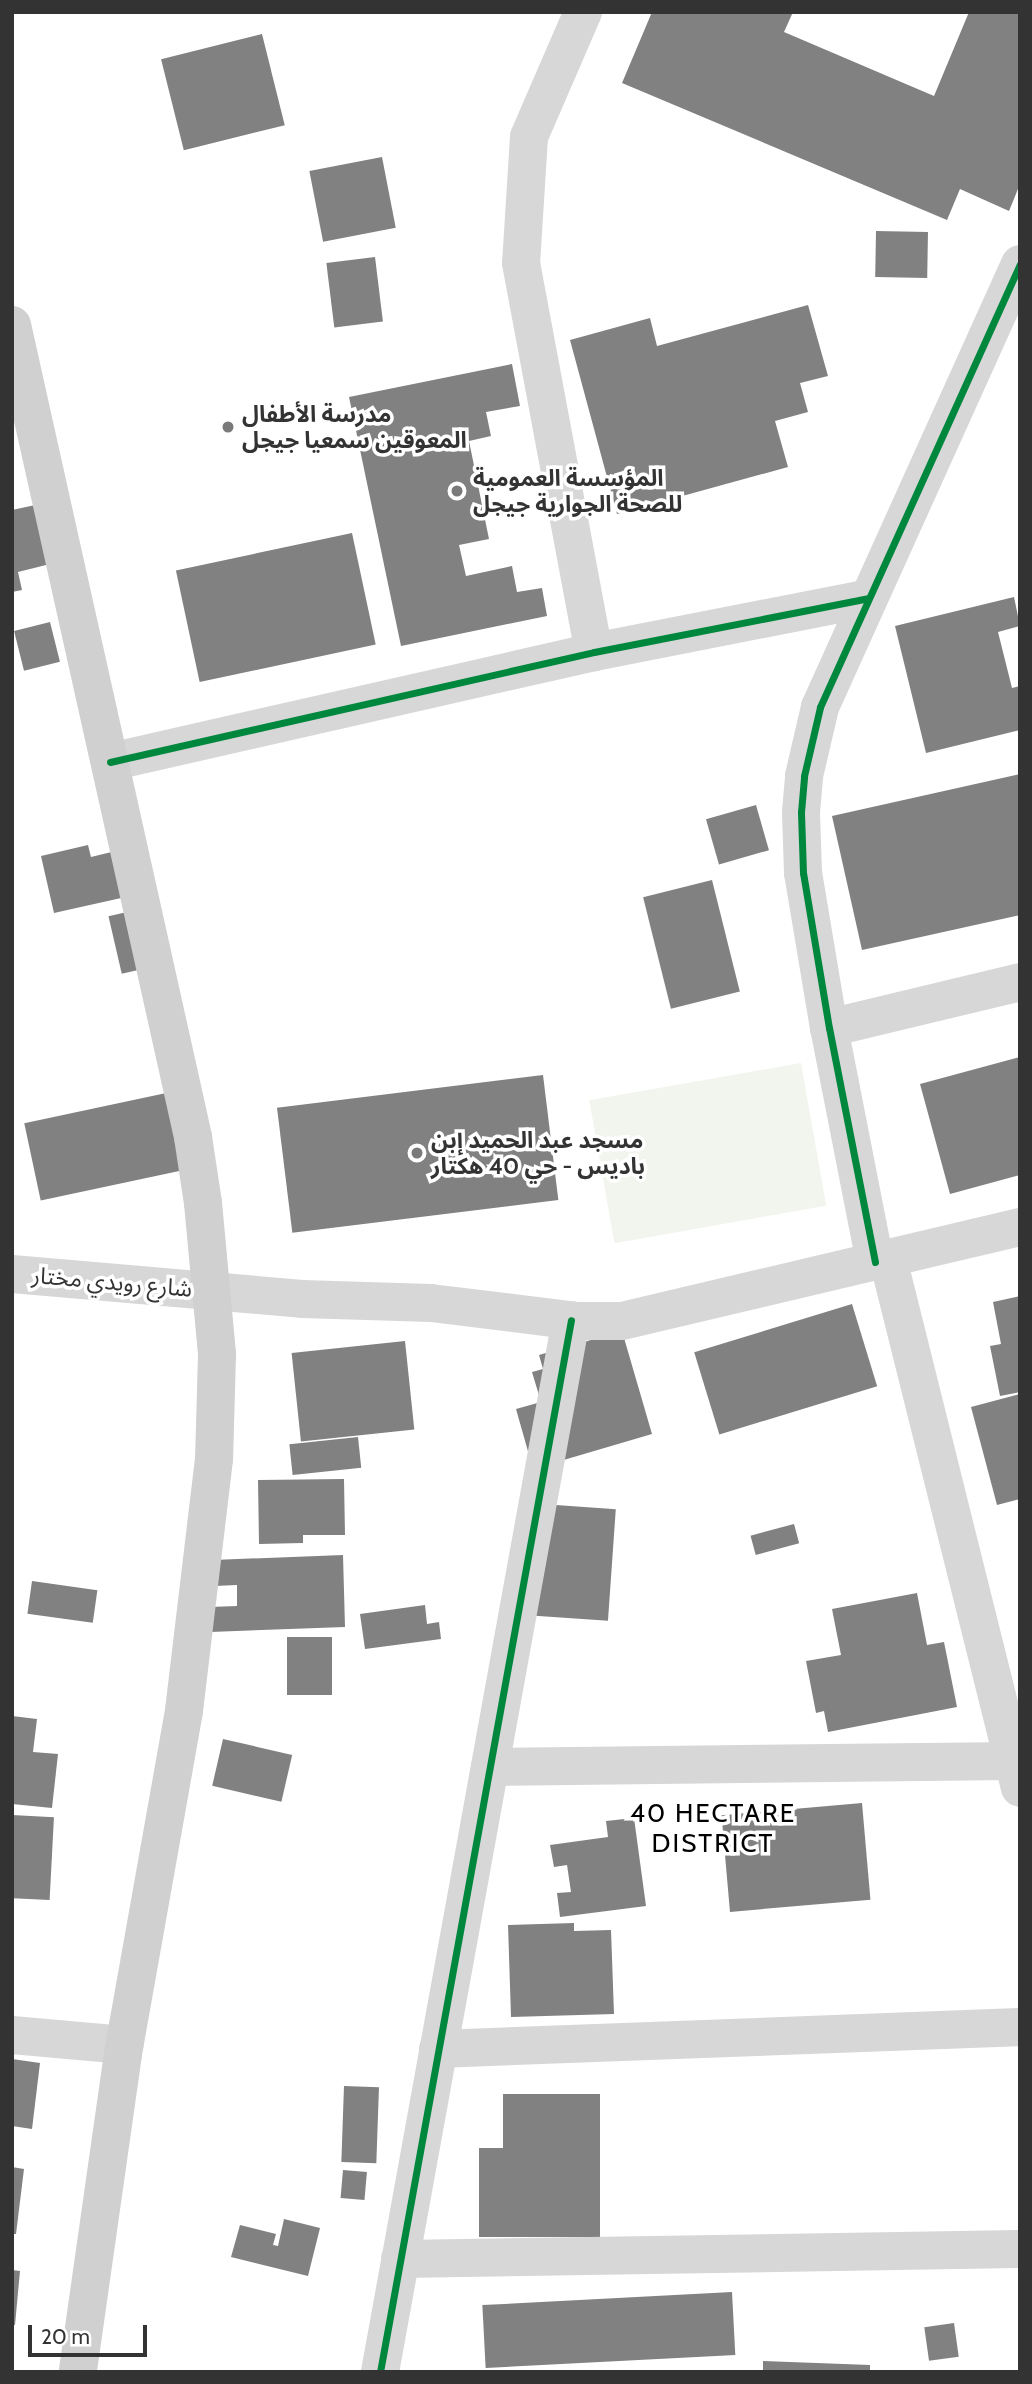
<!DOCTYPE html>
<meta charset="utf-8">
<style>
body{margin:0}
#map{position:relative;width:1032px;height:2384px;overflow:hidden;background:#fff;font-family:Cabin,"Noto Sans Arabic",sans-serif}
div>[style]{position:absolute}
.green>*{inset:0;background:#f1f5ed;transform-origin:0 0}
.building>*{inset:0;background:#818181;transform-origin:0 0}
.minor>*{height:38px;margin:-19px;padding:0 19px;transform-origin:19px;border-radius:19px;background:#d7d7d7}
.secondary>*{height:38px;margin:-19px;padding:0 19px;transform-origin:19px;border-radius:19px;background:#d0d0d0}
.cycleway>*{height:7px;margin:-3.5px;padding:0 3.5px;transform-origin:3.5px;border-radius:3.5px;background:#00873e}
.dots>*{width:19px;height:19px;translate:-50% -50%;box-sizing:border-box;border:4px solid #fff;border-radius:50%}
span{translate:-50% -50%;white-space:nowrap;text-align:center;line-height:1.15;-webkit-text-stroke:7px #fff;paint-order:stroke}
.poi-label{font-size:23px;color:#333;font-weight:700}
.left{translate:0 -50%;text-align:left}
.street-label{font-size:23px;color:#333}
.quarter-label{font-size:26px;color:#000;letter-spacing:2px}
.frame{position:absolute;inset:0;border:14px solid #333;pointer-events:none}
.scale{position:absolute;left:28px;top:2325px;width:119px;height:32px;box-sizing:border-box;border:4px solid #333;border-top:0;padding-left:9px;font-size:21px;line-height:24px;white-space:nowrap;color:#333;-webkit-text-stroke:5px #fff;paint-order:stroke}
</style>
<div id="map">
<div class="green">
<div style="left:801px;top:1063px;width:145px;height:215px;rotate:80deg"></div>
</div>
<div class="building">
<div style="clip-path:polygon(652px 12px,793px 12px,784px 32px,934px 96px,969px 12px,1020px 12px,1020px 184px,1009px 211px,960px 189px,947px 220px,622px 83px)"></div>
<div style="left:262px;top:34px;width:94px;height:104px;rotate:76deg"></div>
<div style="left:382px;top:157px;width:72px;height:74px;rotate:79deg"></div>
<div style="left:876px;top:231px;width:52px;height:46px;rotate:1deg"></div>
<div style="left:375px;top:257px;width:65px;height:49px;rotate:83deg"></div>
<div style="clip-path:polygon(808px 305px,828px 376px,800px 383px,808px 412px,775px 421px,788px 467px,617px 514px,570px 340px,650px 318px,657px 346px)"></div>
<div style="clip-path:polygon(512px 364px,520px 406px,486px 412px,491px 436px,469px 441px,489px 539px,459px 545px,466px 576px,512px 566px,517px 592px,542px 588px,547px 616px,401px 646px,349px 397px)"></div>
<div style="clip-path:polygon(40px 504px,54px 563px,18px 572px,22px 590px,12px 592px,12px 510px)"></div>
<div style="left:352px;top:533px;width:114px;height:180px;rotate:78deg"></div>
<div style="clip-path:polygon(1014px 597px,1020px 626px,998px 632px,1012px 688px,1020px 686px,1020px 730px,926px 753px,895px 626px)"></div>
<div style="left:50px;top:622px;width:41px;height:37px;rotate:76deg"></div>
<div style="clip-path:polygon(1020px 774px,1020px 915px,862px 950px,832px 816px)"></div>
<div style="left:756px;top:805px;width:47px;height:52px;rotate:74deg"></div>
<div style="clip-path:polygon(88px 845px,91px 857px,128px 848px,139px 894px,54px 913px,41px 856px)"></div>
<div style="left:712px;top:880px;width:115px;height:71px;rotate:76deg"></div>
<div style="left:127px;top:912px;width:59px;height:19px;rotate:77deg"></div>
<div style="clip-path:polygon(1020px 1057px,1020px 1175px,950px 1194px,920px 1084px)"></div>
<div style="left:543px;top:1075px;width:126px;height:268px;rotate:83deg"></div>
<div style="left:171px;top:1092px;width:79px;height:150px;rotate:78deg"></div>
<div style="clip-path:polygon(1020px 1296px,1020px 1392px,1000px 1396px,990px 1346px,1001px 1344px,993px 1302px)"></div>
<div style="left:852px;top:1304px;width:86px;height:165px;rotate:73deg"></div>
<div style="clip-path:polygon(622px 1331px,652px 1434px,533px 1469px,516px 1409px,541px 1402px,532px 1372px,543px 1369px,539px 1355px)"></div>
<div style="left:405px;top:1341px;width:89px;height:114px;rotate:84deg"></div>
<div style="clip-path:polygon(1020px 1394px,1020px 1499px,997px 1505px,971px 1407px)"></div>
<div style="left:358px;top:1437px;width:31px;height:69px;rotate:84deg"></div>
<div style="clip-path:polygon(344px 1479px,345px 1535px,303px 1535px,303px 1543px,259px 1544px,258px 1480px)"></div>
<div style="left:528px;top:1503px;width:88px;height:112px;rotate:4deg"></div>
<div style="left:794px;top:1524px;width:20px;height:45px;rotate:75deg"></div>
<div style="clip-path:polygon(343px 1555px,345px 1627px,210px 1632px,209px 1607px,237px 1606px,237px 1585px,214px 1586px,213px 1560px)"></div>
<div style="left:32px;top:1581px;width:66px;height:33px;rotate:8deg"></div>
<div style="clip-path:polygon(917px 1593px,927px 1645px,944px 1642px,957px 1707px,828px 1732px,824px 1711px,816px 1713px,806px 1661px,841px 1655px,832px 1609px)"></div>
<div style="clip-path:polygon(425px 1605px,427px 1624px,439px 1622px,441px 1639px,365px 1649px,360px 1614px)"></div>
<div style="left:287px;top:1637px;width:45px;height:58px"></div>
<div style="clip-path:polygon(12px 1716px,37px 1719px,33px 1752px,58px 1754px,52px 1808px,12px 1804px)"></div>
<div style="left:223px;top:1739px;width:71px;height:48px;rotate:13deg"></div>
<div style="left:862px;top:1803px;width:97px;height:141px;rotate:85deg"></div>
<div style="left:12px;top:1815px;width:42px;height:83px;rotate:3deg"></div>
<div style="clip-path:polygon(634px 1818px,646px 1906px,560px 1917px,557px 1893px,571px 1892px,567px 1865px,554px 1867px,550px 1845px,608px 1837px,606px 1821px)"></div>
<div style="clip-path:polygon(574px 1923px,574px 1931px,611px 1930px,614px 2014px,511px 2017px,508px 1925px)"></div>
<div style="clip-path:polygon(12px 2059px,40px 2063px,32px 2129px,12px 2126px)"></div>
<div style="left:344px;top:2086px;width:35px;height:76px;rotate:2deg"></div>
<div style="clip-path:polygon(503px 2094px,600px 2094px,600px 2237px,479px 2237px,479px 2148px,503px 2148px)"></div>
<div style="clip-path:polygon(12px 2167px,24px 2169px,16px 2234px,12px 2234px)"></div>
<div style="left:343px;top:2170px;width:24px;height:28px;rotate:5deg"></div>
<div style="clip-path:polygon(284px 2219px,320px 2228px,308px 2276px,231px 2257px,240px 2225px,276px 2234px,273px 2245px,278px 2246px)"></div>
<div style="clip-path:polygon(12px 2270px,20px 2271px,15px 2325px,12px 2325px)"></div>
<div style="left:732px;top:2292px;width:63px;height:250px;rotate:87deg"></div>
<div style="left:954px;top:2323px;width:34px;height:30px;rotate:82deg"></div>
<div style="clip-path:polygon(763px 2361px,870px 2365px,870px 2372px,763px 2372px)"></div>
</div>
<div class="minor">
<div style="left:583px;top:12px;width:136px;rotate:113.4deg"></div>
<div style="left:529px;top:137px;width:126px;rotate:93.6deg"></div>
<div style="left:521px;top:263px;width:396px;rotate:79.4deg"></div>
<div style="left:110px;top:762px;width:496px;rotate:-12.8deg"></div>
<div style="left:594px;top:652px;width:279px;rotate:-11.1deg"></div>
<div style="left:829px;top:1028px;width:196px;rotate:-13.5deg"></div>
<div style="left:888px;top:1259px;width:545px;rotate:75.99deg"></div>
<div style="left:875px;top:1262px;width:238px;rotate:-101.1deg"></div>
<div style="left:829px;top:1028px;width:157px;rotate:-99.5deg"></div>
<div style="left:803px;top:873px;width:61px;rotate:-91.9deg"></div>
<div style="left:801px;top:812px;width:36px;rotate:-85deg"></div>
<div style="left:804px;top:776px;width:71px;rotate:-76.9deg"></div>
<div style="left:820px;top:707px;width:486px;rotate:-65.7deg"></div>
<div style="left:12px;top:1274px;width:291px;rotate:4.9deg"></div>
<div style="left:302px;top:1299px;width:129px;rotate:1.8deg"></div>
<div style="left:431px;top:1303px;width:148px;rotate:7deg"></div>
<div style="left:578px;top:1321px;width:44px"></div>
<div style="left:622px;top:1321px;width:409px;rotate:-13.3deg"></div>
<div style="left:490px;top:1767px;width:523px;rotate:-0.66deg"></div>
<div style="left:12px;top:2035px;width:113px;rotate:5.1deg"></div>
<div style="left:438px;top:2049px;width:582px;rotate:-2.16deg"></div>
<div style="left:400px;top:2259px;width:620px;rotate:-0.92deg"></div>
<div style="left:380px;top:2372px;width:1069px;rotate:-79.71deg"></div>
</div>
<div class="secondary">
<div style="left:12px;top:325px;width:832px;rotate:77.43deg"></div>
<div style="left:193px;top:1137px;width:67px;rotate:81.4deg"></div>
<div style="left:203px;top:1203px;width:152px;rotate:84.7deg"></div>
<div style="left:217px;top:1354px;width:105px;rotate:91.6deg"></div>
<div style="left:214px;top:1459px;width:254px;rotate:96.8deg"></div>
<div style="left:184px;top:1711px;width:348px;rotate:100.1deg"></div>
<div style="left:123px;top:2054px;width:321px;rotate:98.1deg"></div>
</div>
<div class="cycleway">
<div style="left:110px;top:762px;width:496px;rotate:-12.8deg"></div>
<div style="left:594px;top:652px;width:279px;rotate:-11.1deg"></div>
<div style="left:875px;top:1262px;width:238px;rotate:-101.1deg"></div>
<div style="left:829px;top:1028px;width:157px;rotate:-99.5deg"></div>
<div style="left:803px;top:873px;width:61px;rotate:-91.9deg"></div>
<div style="left:801px;top:812px;width:36px;rotate:-85deg"></div>
<div style="left:804px;top:776px;width:71px;rotate:-76.9deg"></div>
<div style="left:820px;top:707px;width:486px;rotate:-65.7deg"></div>
<div style="left:380px;top:2372px;width:1069px;rotate:-79.71deg"></div>
</div>
<div class="dots">
<div style="left:228px;top:427px;background:#7a7a7a"></div>
<div style="left:457px;top:491px;background:#7a7a7a"></div>
<div style="left:417px;top:1153px;background:#7a7a7a"></div>
</div>
<div class="poi-label">
<span class="left" style="left:242px;top:427px">مدرسة الأطفال<br>المعوقين سمعيا جيجل</span>
<span class="left" style="left:473px;top:491px">المؤسسة العمومية<br>للصحة الجوارية جيجل</span>
<span class="left" style="left:431px;top:1153px">مسجد عبد الحميد إبن<br>باديس - حي 40 هكتار</span>
</div>
<div class="street-label">
<span style="left:112px;top:1282px;rotate:5deg">شارع رويدي مختار</span>
</div>
<div class="quarter-label">
<span style="left:713px;top:1829px">40 HECTARE<br>DISTRICT</span>
</div>
<div class="frame"></div>
<div class="scale">20 m</div>
</div>
